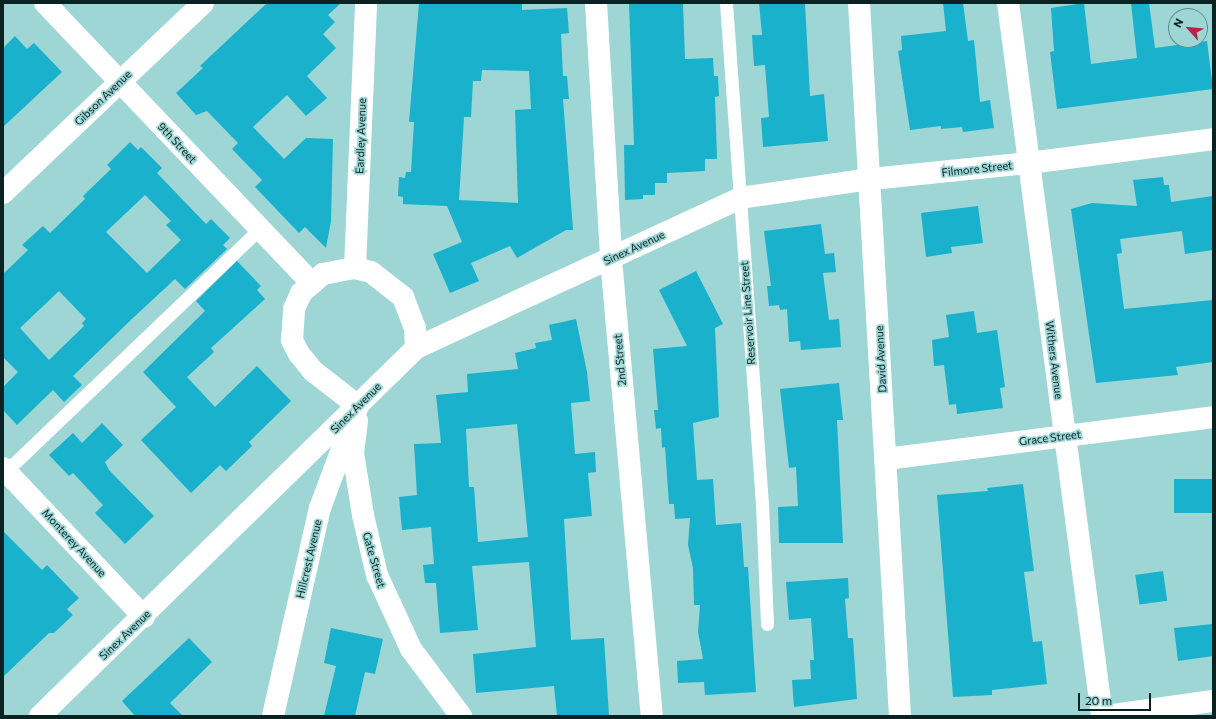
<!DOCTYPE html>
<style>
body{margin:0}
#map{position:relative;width:1216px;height:719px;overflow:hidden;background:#9dd6d5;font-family:Commissioner,sans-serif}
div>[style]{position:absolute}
.building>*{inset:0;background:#19b1cb;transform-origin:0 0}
.lane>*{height:13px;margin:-6.5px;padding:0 6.5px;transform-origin:6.5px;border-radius:6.5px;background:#fff}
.street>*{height:22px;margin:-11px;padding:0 11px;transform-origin:11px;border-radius:11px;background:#fff}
.secondary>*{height:22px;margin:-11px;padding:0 11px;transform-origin:11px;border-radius:11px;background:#fff}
span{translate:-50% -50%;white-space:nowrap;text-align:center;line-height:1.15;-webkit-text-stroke:3.5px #9dd6d5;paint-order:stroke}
.street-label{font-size:11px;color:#0b2222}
.frame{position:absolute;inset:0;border:4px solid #0b2222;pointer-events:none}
.north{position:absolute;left:1168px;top:8px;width:40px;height:40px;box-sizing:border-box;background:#9dd6d5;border:1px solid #638e8d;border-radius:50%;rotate:297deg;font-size:11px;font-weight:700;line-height:16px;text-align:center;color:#0b2222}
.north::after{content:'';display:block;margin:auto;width:14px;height:18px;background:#b62547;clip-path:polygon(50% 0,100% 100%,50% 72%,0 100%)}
.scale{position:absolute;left:1078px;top:693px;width:73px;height:18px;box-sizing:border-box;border:2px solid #0b2222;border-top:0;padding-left:5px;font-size:12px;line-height:14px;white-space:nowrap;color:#0b2222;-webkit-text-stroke:3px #9dd6d5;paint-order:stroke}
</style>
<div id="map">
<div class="building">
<div style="clip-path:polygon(267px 3px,341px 3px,328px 15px,335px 22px,323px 34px,336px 48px,307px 76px,327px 98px,306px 116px,287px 95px,253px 127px,284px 159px,306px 138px,333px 139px,331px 221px,326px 248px,305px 227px,299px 233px,255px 187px,262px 180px,232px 149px,238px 143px,207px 111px,196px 115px,176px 93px,203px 68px,200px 66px)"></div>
<div style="clip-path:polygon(evenodd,419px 3px,522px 3px,522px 10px,567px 8px,569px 33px,561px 34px,563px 76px,567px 76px,569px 99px,563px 99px,573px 230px,566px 230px,517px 258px,510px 246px,471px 263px,479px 281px,450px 293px,433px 254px,462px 242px,447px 206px,403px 204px,403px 197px,398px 196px,399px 177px,405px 178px,406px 172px,411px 172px,414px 122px,409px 122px,419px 3px,482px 70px,529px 71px,531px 109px,515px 110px,518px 203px,459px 200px,464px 117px,471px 117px,473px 81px,481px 81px,482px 70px)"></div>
<div style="clip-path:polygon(629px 3px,683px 3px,685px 59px,713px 58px,714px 76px,718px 76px,719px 96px,715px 97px,717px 159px,705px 159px,705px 171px,667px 173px,667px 183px,655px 183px,655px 195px,643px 195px,643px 199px,625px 200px,624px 145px,634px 145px)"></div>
<div style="clip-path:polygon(759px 3px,805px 3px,810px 96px,824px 94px,828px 141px,763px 147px,761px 118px,769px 117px,765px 65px,754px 66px,752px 35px,762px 35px)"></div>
<div style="clip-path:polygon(943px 3px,963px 3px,968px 41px,974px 40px,980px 102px,990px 100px,994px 128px,963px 132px,962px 127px,941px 129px,941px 126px,910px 130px,898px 51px,902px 50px,901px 36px,946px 31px)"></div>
<div style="clip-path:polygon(1084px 3px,1091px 64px,1137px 58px,1131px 3px,1149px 3px,1155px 48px,1207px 41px,1213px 89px,1057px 109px,1050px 52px,1054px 51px,1051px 8px)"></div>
<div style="clip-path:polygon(15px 36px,27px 49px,34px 43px,62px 72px,3px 127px,3px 48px)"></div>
<div style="clip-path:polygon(evenodd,130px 142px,138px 150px,141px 147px,162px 168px,157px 173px,206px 224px,211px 219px,230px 238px,223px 245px,227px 249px,185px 289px,175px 279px,134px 317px,73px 376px,82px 385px,64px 402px,53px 390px,17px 425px,3px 410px,3px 387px,18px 372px,3px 357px,3px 274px,28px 250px,22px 245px,43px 226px,50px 233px,85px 199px,83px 196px,111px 169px,107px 165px,130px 142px,145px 195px,171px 221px,166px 225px,181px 240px,147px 273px,106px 232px,145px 195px,130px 142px,59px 291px,86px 319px,82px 323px,84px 326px,49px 360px,20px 328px,59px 291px)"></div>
<div style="clip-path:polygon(1163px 177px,1164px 185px,1169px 185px,1171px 202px,1213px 196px,1213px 250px,1185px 254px,1182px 231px,1120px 239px,1122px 253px,1117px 254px,1124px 309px,1213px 300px,1213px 362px,1176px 367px,1178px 375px,1096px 383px,1071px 209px,1092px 203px,1137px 206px,1133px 180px)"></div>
<div style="clip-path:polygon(978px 206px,983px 243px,951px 247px,952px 253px,926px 257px,921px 213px)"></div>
<div style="clip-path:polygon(821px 224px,825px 254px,834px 253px,836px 272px,823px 273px,829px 320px,839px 319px,841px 347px,801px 350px,800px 341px,789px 342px,787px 309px,780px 310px,779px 305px,769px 306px,767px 286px,771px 286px,764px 231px)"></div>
<div style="clip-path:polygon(237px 261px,261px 286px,257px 290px,265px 299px,211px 348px,214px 352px,187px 377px,215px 407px,257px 366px,291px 401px,249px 442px,252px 446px,226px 471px,220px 465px,191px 493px,141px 440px,176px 407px,143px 372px,205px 311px,196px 301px)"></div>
<div style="clip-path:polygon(696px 271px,723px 324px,715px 328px,719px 417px,693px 423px,697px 480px,713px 479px,716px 525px,741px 523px,744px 567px,748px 567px,756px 692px,705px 695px,704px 682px,678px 683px,677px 661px,703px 659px,698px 632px,700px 605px,694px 605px,693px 568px,688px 545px,690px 518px,675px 519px,674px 504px,669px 504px,665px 447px,662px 448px,661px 428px,656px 429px,654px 410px,658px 410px,653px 349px,687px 346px,659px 290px)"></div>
<div style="clip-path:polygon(974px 311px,977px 333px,997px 330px,1005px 387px,1000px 388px,1003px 408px,957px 414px,956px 404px,949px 405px,944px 365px,934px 366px,932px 340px,949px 337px,946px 315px)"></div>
<div style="clip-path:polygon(evenodd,576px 319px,587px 372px,590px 401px,571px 403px,575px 454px,595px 452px,596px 472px,588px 473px,592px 516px,564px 519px,571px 640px,604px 638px,609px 716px,557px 716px,554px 686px,476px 693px,473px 654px,536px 647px,529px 562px,472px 566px,478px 630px,440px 633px,436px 583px,425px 583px,423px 565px,434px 564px,431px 527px,402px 530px,399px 497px,417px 495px,414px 444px,441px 443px,436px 395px,468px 392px,467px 374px,518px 369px,515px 353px,536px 348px,535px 343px,552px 340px,549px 325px,576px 319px,517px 424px,528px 537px,478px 542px,474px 487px,469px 487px,466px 429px,517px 424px)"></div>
<div style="clip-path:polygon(839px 383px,843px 420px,837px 420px,843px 543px,779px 543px,778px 507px,798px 506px,796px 467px,789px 468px,780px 389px)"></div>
<div style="clip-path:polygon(102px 423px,123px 445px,105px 462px,109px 470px,154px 516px,125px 544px,95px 513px,103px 505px,73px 473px,69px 476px,49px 455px,73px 433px,82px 443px)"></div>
<div style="left:1213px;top:479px;width:34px;height:39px;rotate:90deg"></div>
<div style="clip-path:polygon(1023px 484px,1034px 571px,1024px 572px,1033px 642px,1042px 641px,1047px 684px,992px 690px,992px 695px,953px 697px,937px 495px,988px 491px,987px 488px)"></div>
<div style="clip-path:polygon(3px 531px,42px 570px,47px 565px,79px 598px,67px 609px,73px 615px,54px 633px,49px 633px,3px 677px)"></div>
<div style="left:1163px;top:571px;width:30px;height:28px;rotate:82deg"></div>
<div style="clip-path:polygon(848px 578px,849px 598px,845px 599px,848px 638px,853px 638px,857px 699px,794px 707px,792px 680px,811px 679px,810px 660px,814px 660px,811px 618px,789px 620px,786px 582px)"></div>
<div style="clip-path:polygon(1213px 624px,1213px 656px,1178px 661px,1174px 628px)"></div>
<div style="clip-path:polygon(331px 628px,383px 639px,375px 674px,365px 672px,355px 716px,324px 716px,336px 666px,324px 663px)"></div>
<div style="clip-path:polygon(189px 638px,212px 662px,170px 703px,183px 716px,135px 716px,122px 701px)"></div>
</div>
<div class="lane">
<div style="left:726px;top:3px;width:502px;rotate:85.89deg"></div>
<div style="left:762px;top:504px;width:120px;rotate:87.6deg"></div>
<div style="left:3px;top:474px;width:354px;rotate:-43.7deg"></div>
</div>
<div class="street">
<div style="left:45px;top:3px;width:385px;rotate:46.4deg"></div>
<div style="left:596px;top:3px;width:256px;rotate:86.6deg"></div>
<div style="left:611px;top:259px;width:459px;rotate:84.9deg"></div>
<div style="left:1008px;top:3px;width:719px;rotate:82.49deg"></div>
<div style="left:871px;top:179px;width:159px;rotate:-5.8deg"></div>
<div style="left:1029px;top:163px;width:186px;rotate:-7.4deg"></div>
<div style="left:3px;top:193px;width:276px;rotate:-43.5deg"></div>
<div style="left:357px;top:421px;width:32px;rotate:97deg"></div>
<div style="left:353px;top:453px;width:63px;rotate:80.8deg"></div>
<div style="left:363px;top:515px;width:62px;rotate:76.9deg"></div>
<div style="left:377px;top:575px;width:81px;rotate:65.3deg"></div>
<div style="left:411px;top:649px;width:84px;rotate:53.3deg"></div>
<div style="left:886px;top:459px;width:330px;rotate:-7.3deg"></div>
<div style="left:3px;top:468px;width:205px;rotate:46.6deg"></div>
<div style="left:1106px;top:716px;width:108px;rotate:-8deg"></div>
</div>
<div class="secondary">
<div style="left:859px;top:3px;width:714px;rotate:86.71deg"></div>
<div style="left:355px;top:268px;width:265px;rotate:-87.6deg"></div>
<div style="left:40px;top:716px;width:526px;rotate:-44.38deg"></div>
<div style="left:416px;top:348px;width:357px;rotate:-24.8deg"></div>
<div style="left:740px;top:198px;width:132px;rotate:-8.3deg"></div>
<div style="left:273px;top:716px;width:213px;rotate:-77.3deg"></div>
<div style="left:320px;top:508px;width:109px;rotate:-69.6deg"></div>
<div style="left:358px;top:406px;width:57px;rotate:-142.1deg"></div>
<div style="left:313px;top:371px;width:22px;rotate:-129deg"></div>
<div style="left:299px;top:354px;width:16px;rotate:-117deg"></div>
<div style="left:292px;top:340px;width:31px;rotate:-86deg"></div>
<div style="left:294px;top:309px;width:17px;rotate:-66deg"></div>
<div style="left:301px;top:293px;width:29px;rotate:-41deg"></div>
<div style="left:323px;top:274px;width:33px;rotate:-11deg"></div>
<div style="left:355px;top:268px;width:16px;rotate:14deg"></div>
<div style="left:371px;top:272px;width:41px;rotate:38deg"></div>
<div style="left:403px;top:297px;width:33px;rotate:69deg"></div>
<div style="left:415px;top:328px;width:20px;rotate:87deg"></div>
</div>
<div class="street-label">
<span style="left:103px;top:98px;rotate:-44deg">Gibson Avenue</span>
<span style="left:361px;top:136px;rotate:-88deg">Eardley Avenue</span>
<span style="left:177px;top:143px;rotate:47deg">9th Street</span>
<span style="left:977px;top:169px;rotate:-6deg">Filmore Street</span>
<span style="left:634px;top:248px;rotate:-25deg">Sinex Avenue</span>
<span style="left:748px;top:313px;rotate:-94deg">Reservoir Line Street</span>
<span style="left:881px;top:359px;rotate:-93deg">David Avenue</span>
<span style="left:620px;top:360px;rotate:-95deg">2nd Street</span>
<span style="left:1054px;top:360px;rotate:83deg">Withers Avenue</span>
<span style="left:356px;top:408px;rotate:-45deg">Sinex Avenue</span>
<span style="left:1050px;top:438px;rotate:-7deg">Grace Street</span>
<span style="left:74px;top:543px;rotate:47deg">Monterey Avenue</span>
<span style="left:309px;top:559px;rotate:-77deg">Hillcrest Avenue</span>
<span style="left:374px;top:560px;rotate:74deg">Gate Street</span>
<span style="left:125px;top:635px;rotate:-44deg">Sinex Avenue</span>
</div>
<div class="frame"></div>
<div class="north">N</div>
<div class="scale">20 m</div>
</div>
